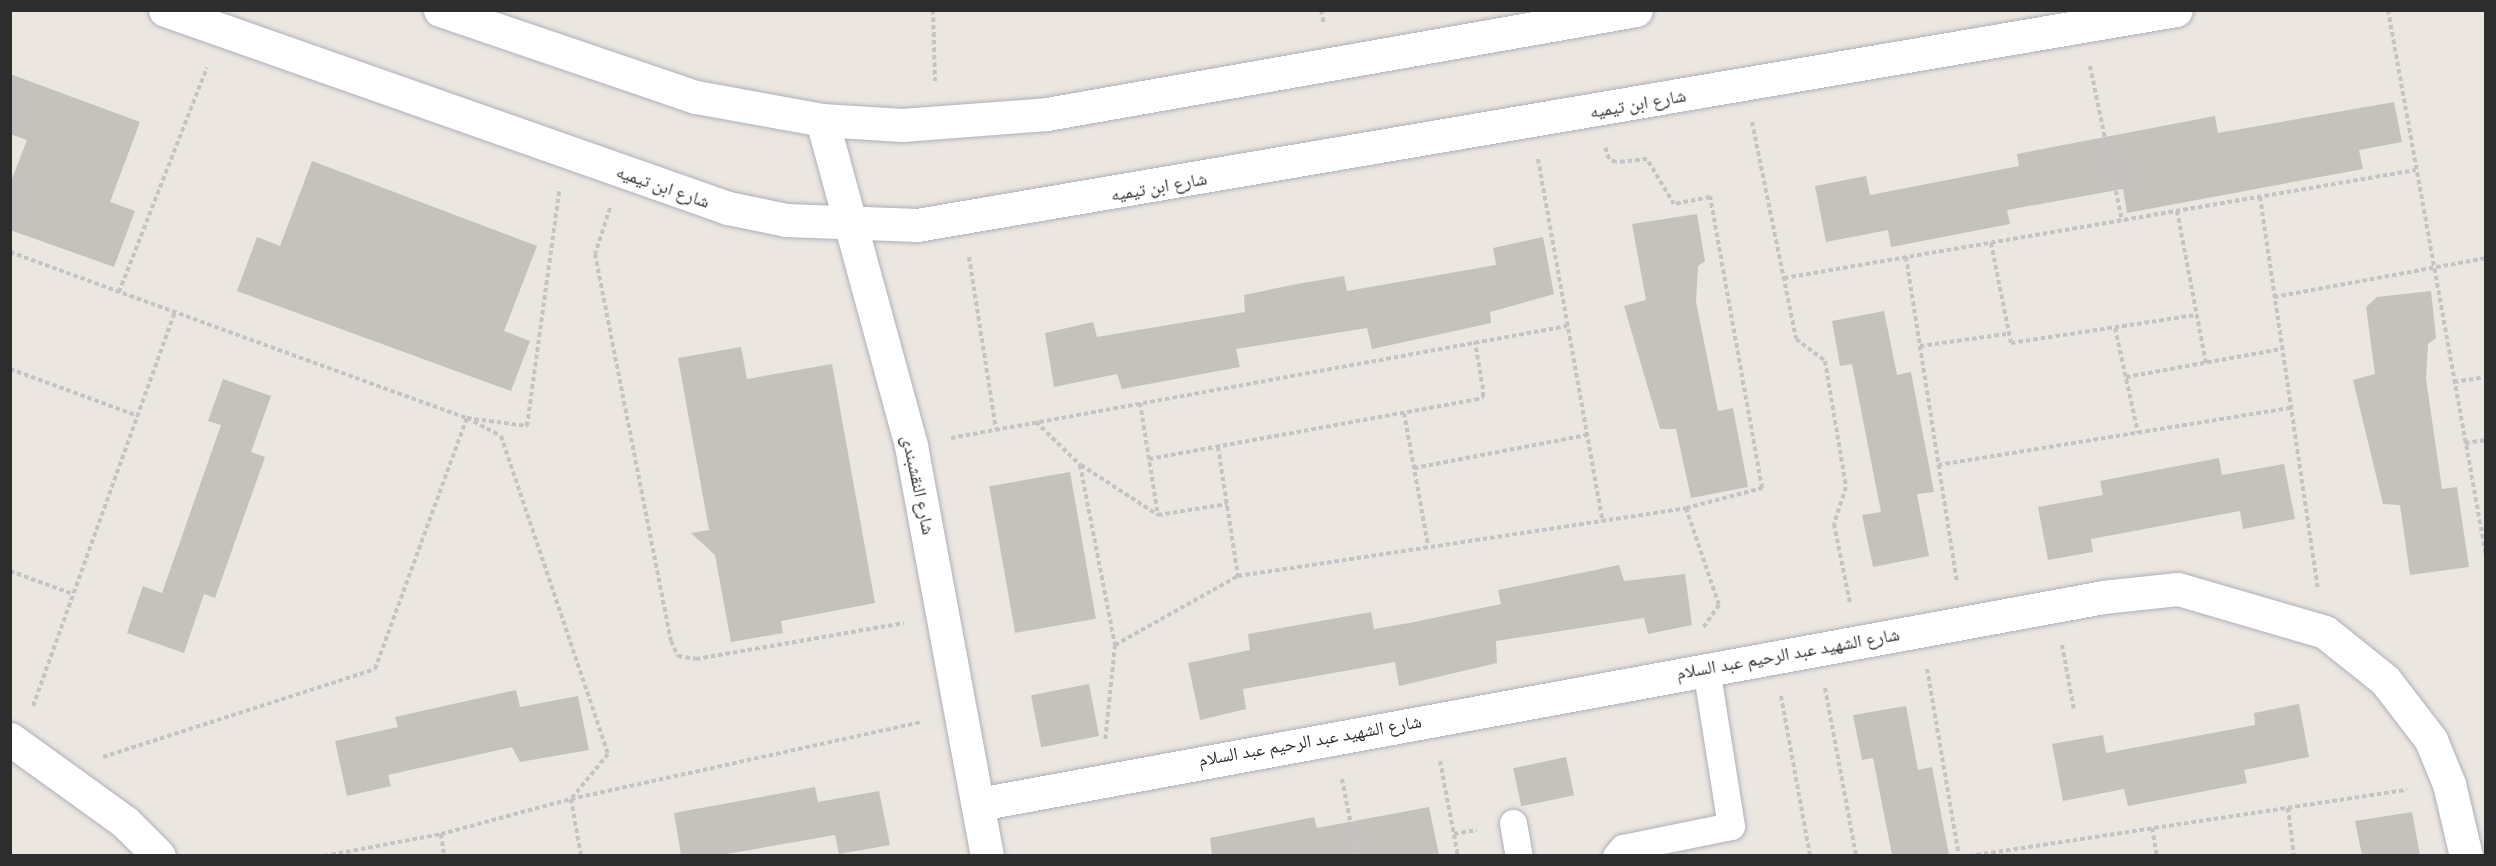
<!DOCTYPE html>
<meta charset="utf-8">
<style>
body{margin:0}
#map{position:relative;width:2496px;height:866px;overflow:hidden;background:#ece6e1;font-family:"Public Sans","Noto Naskh Arabic",sans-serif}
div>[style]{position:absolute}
.building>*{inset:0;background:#c5c1bc;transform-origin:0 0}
.path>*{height:4px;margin-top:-2px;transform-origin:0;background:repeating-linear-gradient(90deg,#c4c4c4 0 4.5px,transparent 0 7.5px)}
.roads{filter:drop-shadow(0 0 2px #aeb0b7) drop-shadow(0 0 2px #aeb0b7)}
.service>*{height:27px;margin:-13.5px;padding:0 13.5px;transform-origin:13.5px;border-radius:13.5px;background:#fff}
.minor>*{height:33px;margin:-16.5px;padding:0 16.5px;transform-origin:16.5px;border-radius:16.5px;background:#fff}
.tertiary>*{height:33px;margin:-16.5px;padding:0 16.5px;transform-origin:16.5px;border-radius:16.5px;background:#fff}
span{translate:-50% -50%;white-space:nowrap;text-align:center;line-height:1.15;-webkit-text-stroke:4.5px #fff;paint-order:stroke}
.street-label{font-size:18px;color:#2d2d2d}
.frame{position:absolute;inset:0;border:12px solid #2d2d2d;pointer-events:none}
</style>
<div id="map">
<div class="building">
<div style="clip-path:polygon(10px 74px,140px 122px,110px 202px,135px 211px,114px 267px,10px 230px,10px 184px,27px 140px,10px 134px)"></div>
<div style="clip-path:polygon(2394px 102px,2402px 142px,2359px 150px,2363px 169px,2127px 213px,2123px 189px,2007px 210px,2010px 224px,1891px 247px,1888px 230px,1826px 242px,1815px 186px,1866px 176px,1870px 195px,2019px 166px,2017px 154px,2215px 116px,2218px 133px)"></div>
<div style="clip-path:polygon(312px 161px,537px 246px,504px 331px,530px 341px,511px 391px,237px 291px,257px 237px,280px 246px)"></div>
<div style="clip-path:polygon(1697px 214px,1705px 261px,1698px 266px,1696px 302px,1718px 411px,1733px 408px,1748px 487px,1691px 498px,1676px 429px,1660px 429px,1624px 306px,1646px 300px,1632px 224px)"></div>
<div style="clip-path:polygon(1543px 237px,1554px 294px,1490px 312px,1491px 323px,1372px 349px,1367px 328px,1236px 349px,1240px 367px,1122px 389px,1117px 374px,1054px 387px,1045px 333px,1093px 322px,1097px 337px,1245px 312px,1244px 295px,1297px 284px,1344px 276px,1347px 291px,1496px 265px,1493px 248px)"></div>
<div style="clip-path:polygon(2431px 291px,2436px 338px,2428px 344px,2426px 379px,2442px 489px,2457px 487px,2469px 567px,2410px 575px,2400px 505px,2383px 504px,2353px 380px,2375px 374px,2366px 307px,2377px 297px)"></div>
<div style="clip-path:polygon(1884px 311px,1897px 375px,1911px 372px,1934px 492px,1917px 494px,1929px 556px,1873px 567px,1862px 515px,1881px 512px,1852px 364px,1840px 366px,1832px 321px)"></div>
<div style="clip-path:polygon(741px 347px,747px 379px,832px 364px,875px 603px,781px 621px,783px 633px,731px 642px,715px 555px,691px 533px,709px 530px,678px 358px)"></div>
<div style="clip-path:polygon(223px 379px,271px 396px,251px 452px,265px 457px,215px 598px,204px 594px,184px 653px,127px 633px,143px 586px,162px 593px,221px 425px,208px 421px)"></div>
<div style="clip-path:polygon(2219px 458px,2222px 475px,2284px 464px,2295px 519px,2243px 529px,2240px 511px,2091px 539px,2093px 552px,2048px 560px,2038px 507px,2103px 495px,2100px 481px)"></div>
<div style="left:1070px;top:472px;width:149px;height:82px;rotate:80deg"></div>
<div style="clip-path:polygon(1619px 565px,1624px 581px,1685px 574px,1692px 625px,1648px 634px,1644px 618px,1496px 641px,1497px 663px,1399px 686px,1395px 662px,1243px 689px,1246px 709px,1200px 720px,1188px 663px,1250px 650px,1248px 634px,1371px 612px,1374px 629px,1409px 623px,1501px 604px,1498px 590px)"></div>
<div style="left:1089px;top:684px;width:53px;height:59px;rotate:79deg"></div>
<div style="clip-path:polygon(516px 690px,520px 707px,578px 696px,589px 750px,520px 762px,512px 747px,388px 775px,391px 786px,347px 796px,335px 741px,398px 727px,395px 717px)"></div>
<div style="clip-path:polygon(2299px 704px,2309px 757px,2244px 770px,2247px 783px,2128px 806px,2124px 789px,2063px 801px,2052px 744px,2103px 735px,2106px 753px,2255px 725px,2254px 713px)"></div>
<div style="clip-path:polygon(1906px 706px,1918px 770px,1932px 767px,1949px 855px,1892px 855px,1873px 758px,1862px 760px,1853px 715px)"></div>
<div style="left:1566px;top:757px;width:39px;height:54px;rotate:78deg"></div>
<div style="clip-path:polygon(815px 787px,818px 802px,879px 791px,890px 845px,839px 854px,835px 835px,721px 855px,681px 855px,674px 813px)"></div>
<div style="clip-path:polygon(1429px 807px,1439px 855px,1212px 855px,1210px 838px,1314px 817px,1317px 828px)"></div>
<div style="clip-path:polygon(2412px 812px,2420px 855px,2362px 855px,2355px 821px)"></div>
</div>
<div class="path">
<div style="left:933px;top:10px;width:71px;rotate:88.4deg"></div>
<div style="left:1321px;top:10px;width:14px;rotate:78deg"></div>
<div style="left:2388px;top:10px;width:555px;rotate:79.82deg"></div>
<div style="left:2090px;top:66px;width:158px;rotate:78.3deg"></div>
<div style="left:1752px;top:122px;width:221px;rotate:78.5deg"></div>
<div style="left:1796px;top:339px;width:36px;rotate:37deg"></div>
<div style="left:1825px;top:361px;width:128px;rotate:80.5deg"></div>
<div style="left:1846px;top:487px;width:39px;rotate:108deg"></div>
<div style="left:1834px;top:524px;width:81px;rotate:78.6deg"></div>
<div style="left:1538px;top:159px;width:365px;rotate:79.9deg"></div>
<div style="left:2260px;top:197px;width:395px;rotate:81.6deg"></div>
<div style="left:610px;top:208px;width:48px;rotate:108.1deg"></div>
<div style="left:595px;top:254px;width:394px;rotate:78.9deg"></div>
<div style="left:671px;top:641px;width:17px;rotate:65deg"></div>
<div style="left:678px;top:656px;width:18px;rotate:9deg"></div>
<div style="left:696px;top:659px;width:211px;rotate:-9.8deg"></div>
<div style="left:2177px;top:211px;width:155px;rotate:79.2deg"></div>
<div style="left:1991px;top:243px;width:102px;rotate:78.7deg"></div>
<div style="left:2011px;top:343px;width:187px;rotate:-8.6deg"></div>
<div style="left:10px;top:252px;width:486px;rotate:20deg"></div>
<div style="left:467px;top:418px;width:38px;rotate:28deg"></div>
<div style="left:501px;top:436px;width:336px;rotate:71.4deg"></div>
<div style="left:608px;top:754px;width:58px;rotate:129.4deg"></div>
<div style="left:571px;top:799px;width:58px;rotate:80deg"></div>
<div style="left:969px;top:257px;width:174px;rotate:81.1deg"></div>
<div style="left:1906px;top:257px;width:329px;rotate:81.1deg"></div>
<div style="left:1784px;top:278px;width:641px;rotate:-9.7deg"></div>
<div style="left:119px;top:292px;width:241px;rotate:-68.6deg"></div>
<div style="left:2274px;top:297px;width:216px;rotate:-10.4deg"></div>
<div style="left:2115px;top:328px;width:107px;rotate:77.6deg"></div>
<div style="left:1920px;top:346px;width:87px;rotate:-7.9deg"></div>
<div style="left:10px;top:369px;width:136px;rotate:20.2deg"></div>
<div style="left:2126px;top:377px;width:158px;rotate:-10.2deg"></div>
<div style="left:2454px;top:382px;width:32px;rotate:-9deg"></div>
<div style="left:1140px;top:403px;width:113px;rotate:80.9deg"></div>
<div style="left:1404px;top:413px;width:134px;rotate:79.7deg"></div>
<div style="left:1036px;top:422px;width:62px;rotate:44.3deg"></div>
<div style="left:1080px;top:465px;width:183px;rotate:79deg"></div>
<div style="left:1115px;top:645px;width:97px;rotate:95.9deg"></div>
<div style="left:951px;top:438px;width:626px;rotate:-10.3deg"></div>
<div style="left:2465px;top:443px;width:21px;rotate:-8deg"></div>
<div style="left:1218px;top:447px;width:131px;rotate:81.2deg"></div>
<div style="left:1149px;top:459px;width:331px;rotate:-10.3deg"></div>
<div style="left:1475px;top:400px;width:9px;rotate:-21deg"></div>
<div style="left:1483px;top:397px;width:8px;rotate:-90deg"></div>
<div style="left:1483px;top:389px;width:48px;rotate:-99.7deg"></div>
<div style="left:1081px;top:465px;width:92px;rotate:33deg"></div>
<div style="left:1158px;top:515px;width:70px;rotate:-9.1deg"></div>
<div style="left:1938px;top:465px;width:358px;rotate:-9.2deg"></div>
<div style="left:1414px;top:468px;width:176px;rotate:-10.8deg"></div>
<div style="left:1686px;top:508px;width:102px;rotate:71.2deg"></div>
<div style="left:1719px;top:605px;width:28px;rotate:125deg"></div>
<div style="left:10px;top:571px;width:67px;rotate:20.1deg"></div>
<div style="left:1115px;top:645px;width:141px;rotate:-29.3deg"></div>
<div style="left:1238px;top:576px;width:453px;rotate:-8.6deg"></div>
<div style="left:1686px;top:508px;width:79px;rotate:-14.7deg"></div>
<div style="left:1762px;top:488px;width:296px;rotate:-100.1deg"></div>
<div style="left:1710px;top:197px;width:37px;rotate:169deg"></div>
<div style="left:1674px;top:204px;width:52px;rotate:-121deg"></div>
<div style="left:1647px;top:159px;width:31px;rotate:174deg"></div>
<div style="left:1616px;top:162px;width:8px;rotate:-157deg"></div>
<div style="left:1609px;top:159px;width:13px;rotate:-108deg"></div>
<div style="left:2062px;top:645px;width:66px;rotate:79.5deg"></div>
<div style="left:1927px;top:669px;width:190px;rotate:80.3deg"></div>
<div style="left:1825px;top:688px;width:171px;rotate:79.5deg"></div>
<div style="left:1781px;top:696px;width:163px;rotate:79.7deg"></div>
<div style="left:33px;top:706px;width:419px;rotate:-70.2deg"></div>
<div style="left:103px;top:757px;width:286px;rotate:-17.9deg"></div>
<div style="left:375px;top:669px;width:267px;rotate:-69.9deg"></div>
<div style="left:467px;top:418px;width:61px;rotate:7.6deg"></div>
<div style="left:527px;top:426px;width:237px;rotate:-82.2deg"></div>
<div style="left:1440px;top:761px;width:97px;rotate:79.3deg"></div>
<div style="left:1342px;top:779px;width:78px;rotate:79deg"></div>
<div style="left:2288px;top:808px;width:48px;rotate:82.9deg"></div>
<div style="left:2152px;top:828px;width:28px;rotate:80deg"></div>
<div style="left:441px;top:834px;width:22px;rotate:82deg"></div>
<div style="left:1454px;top:834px;width:23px;rotate:-10deg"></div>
<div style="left:324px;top:856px;width:119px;rotate:-10.6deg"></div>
<div style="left:441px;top:834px;width:135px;rotate:-15.1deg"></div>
<div style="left:571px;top:799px;width:358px;rotate:-12.4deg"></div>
<div style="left:1969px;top:856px;width:443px;rotate:-8.6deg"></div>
</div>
<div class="roads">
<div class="service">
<div style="left:1513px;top:823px;width:34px;rotate:80deg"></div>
<div style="left:1616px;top:856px;width:11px;rotate:-49deg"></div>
<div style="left:1623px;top:848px;width:110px;rotate:-11.5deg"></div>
<div style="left:1731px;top:826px;width:159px;rotate:-99deg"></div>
</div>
<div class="minor">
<div style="left:822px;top:120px;width:338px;rotate:74.7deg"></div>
<div style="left:911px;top:446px;width:417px;rotate:79.5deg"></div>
<div style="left:10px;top:739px;width:142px;rotate:35.8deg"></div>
<div style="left:125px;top:822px;width:48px;rotate:45deg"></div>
<div style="left:979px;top:804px;width:1143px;rotate:-10.43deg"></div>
<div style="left:2103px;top:597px;width:75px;rotate:-6.1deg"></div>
<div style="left:2178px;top:589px;width:153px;rotate:16.3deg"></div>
<div style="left:2325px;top:632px;width:77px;rotate:38.7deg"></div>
<div style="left:2385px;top:680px;width:76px;rotate:52.5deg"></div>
<div style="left:2431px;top:740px;width:48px;rotate:67.8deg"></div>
<div style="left:2449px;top:784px;width:74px;rotate:76.7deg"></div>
</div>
<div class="tertiary">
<div style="left:165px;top:10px;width:597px;rotate:19.38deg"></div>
<div style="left:728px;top:208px;width:59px;rotate:11.7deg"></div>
<div style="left:786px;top:220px;width:131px;rotate:2.2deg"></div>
<div style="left:917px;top:225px;width:1277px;rotate:-9.69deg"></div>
<div style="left:440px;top:10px;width:270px;rotate:18.8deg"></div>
<div style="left:696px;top:97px;width:128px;rotate:10.3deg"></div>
<div style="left:822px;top:120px;width:80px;rotate:3.6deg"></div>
<div style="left:902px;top:125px;width:145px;rotate:-4.3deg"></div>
<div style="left:1047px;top:114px;width:598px;rotate:-10.01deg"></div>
</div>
</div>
<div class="street-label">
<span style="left:1638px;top:104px;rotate:-10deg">شارع ابن تيميه</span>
<span style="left:663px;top:187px;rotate:19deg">شارع ابن تيميه</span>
<span style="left:1159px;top:187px;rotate:-10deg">شارع ابن تيميه</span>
<span style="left:918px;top:485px;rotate:78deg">شارع النقشبندى</span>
<span style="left:1788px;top:654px;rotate:-10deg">شارع الشهيد عبد الرحيم عبد السلام</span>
<span style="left:1310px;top:741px;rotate:-10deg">شارع الشهيد عبد الرحيم عبد السلام</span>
</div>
<div class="frame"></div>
</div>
